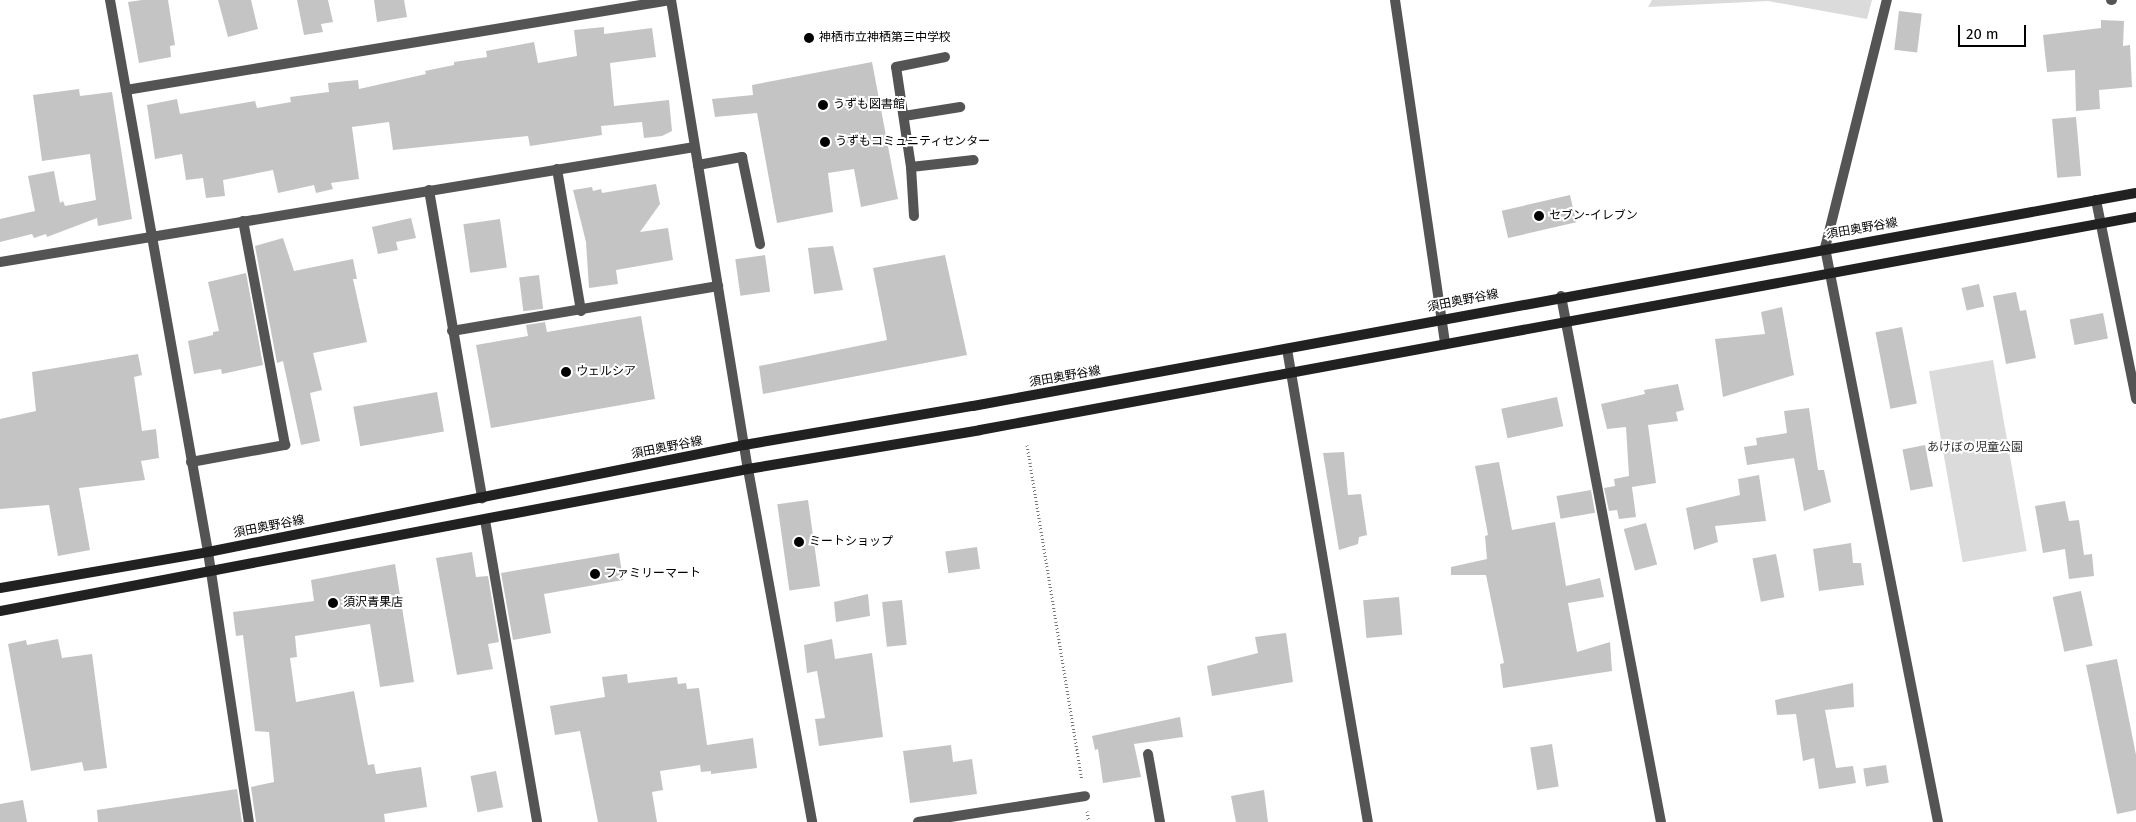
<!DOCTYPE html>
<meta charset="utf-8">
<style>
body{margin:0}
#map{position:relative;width:2136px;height:822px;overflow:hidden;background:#fff;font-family:"Fira Sans","Noto Sans JP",sans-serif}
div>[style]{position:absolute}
.green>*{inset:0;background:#dbdbdb;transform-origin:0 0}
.building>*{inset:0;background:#c4c4c4;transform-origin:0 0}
.path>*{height:3px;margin-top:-1.5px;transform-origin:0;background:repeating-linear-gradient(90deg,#767676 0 1px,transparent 0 3.5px)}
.service>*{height:10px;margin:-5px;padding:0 5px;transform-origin:5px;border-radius:5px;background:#545454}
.minor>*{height:10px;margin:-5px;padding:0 5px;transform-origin:5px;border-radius:5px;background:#545454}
.tertiary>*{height:10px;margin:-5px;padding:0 5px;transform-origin:5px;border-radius:5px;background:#545454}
.secondary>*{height:10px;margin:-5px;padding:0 5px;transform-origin:5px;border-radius:5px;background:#212121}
.dots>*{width:14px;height:14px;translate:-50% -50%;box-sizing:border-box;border:2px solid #fff;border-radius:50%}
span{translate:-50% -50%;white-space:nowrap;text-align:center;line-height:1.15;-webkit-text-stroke:4px #fff;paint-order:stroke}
.poi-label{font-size:12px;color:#000}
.left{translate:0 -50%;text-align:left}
.street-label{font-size:12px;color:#000}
.park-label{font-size:12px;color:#323232}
.scale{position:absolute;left:1958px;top:25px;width:68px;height:22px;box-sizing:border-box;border:2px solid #000;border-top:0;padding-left:6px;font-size:15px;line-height:18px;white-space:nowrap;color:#000;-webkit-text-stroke:4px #fff;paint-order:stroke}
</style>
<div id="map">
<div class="green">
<div style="clip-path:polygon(1652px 0,1872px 0,1867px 19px,1768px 1px,1648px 7px)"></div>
<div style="left:1993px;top:360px;width:194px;height:65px;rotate:80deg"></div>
</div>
<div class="building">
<div style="clip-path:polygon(142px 0,168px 0,175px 45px,170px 46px,171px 57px,139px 63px,128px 2px)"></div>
<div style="clip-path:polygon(218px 0,251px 0,258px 29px,228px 37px)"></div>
<div style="clip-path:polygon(297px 0,328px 0,333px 22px,321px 24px,323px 32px,304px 35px)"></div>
<div style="clip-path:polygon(374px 0,404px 0,407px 17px,377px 22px)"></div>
<div style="left:1899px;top:11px;width:23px;height:39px;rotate:7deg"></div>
<div style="clip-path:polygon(2101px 20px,2124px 21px,2123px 46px,2130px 45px,2132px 87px,2099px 90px,2100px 109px,2076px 111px,2075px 70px,2047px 72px,2043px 35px,2101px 28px)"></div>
<div style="clip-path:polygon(604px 27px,604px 34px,652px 28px,656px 57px,610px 63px,614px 106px,669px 100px,672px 131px,662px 136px,644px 138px,642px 122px,601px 126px,602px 135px,530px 146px,528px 136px,393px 150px,389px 122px,352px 127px,359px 179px,331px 183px,333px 189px,316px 193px,314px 185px,278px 193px,273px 170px,223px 180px,225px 196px,206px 198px,203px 178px,186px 180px,182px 154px,155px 159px,147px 105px,177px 99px,180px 114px,255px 101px,257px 108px,291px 102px,290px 97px,329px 92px,328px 83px,358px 80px,359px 89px,426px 74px,425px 71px,454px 65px,454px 62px,487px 57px,486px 51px,534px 42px,538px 63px,577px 56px,574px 30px)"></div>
<div style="clip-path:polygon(872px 62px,898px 199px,861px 207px,854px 169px,828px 173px,833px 212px,777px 223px,757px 113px,715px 117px,712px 99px,753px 95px,752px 85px)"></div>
<div style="clip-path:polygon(79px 89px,80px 96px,112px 92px,132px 219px,98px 226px,97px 218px,47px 237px,46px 234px,34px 238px,32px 234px,0 242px,0 219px,35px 211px,28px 176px,54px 171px,60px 203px,63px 201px,65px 206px,96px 200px,90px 154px,42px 161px,33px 95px)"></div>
<div style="left:2076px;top:117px;width:59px;height:24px;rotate:85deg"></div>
<div style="clip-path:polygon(656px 184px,660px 204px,640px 232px,668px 228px,673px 260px,616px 270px,618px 284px,589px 288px,586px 242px,573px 190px,592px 187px,593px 191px,601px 189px,602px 193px)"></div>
<div style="left:1570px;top:195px;width:28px;height:70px;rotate:77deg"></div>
<div style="clip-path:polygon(411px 218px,416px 238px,396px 242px,398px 250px,378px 254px,372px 227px)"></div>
<div style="left:500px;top:219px;width:49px;height:37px;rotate:82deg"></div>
<div style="clip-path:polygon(283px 238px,294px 271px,353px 259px,357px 279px,353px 279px,367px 342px,313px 353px,322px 390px,310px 393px,320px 441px,301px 445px,283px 361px,277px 363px,255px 246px)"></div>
<div style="clip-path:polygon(833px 246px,843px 290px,814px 294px,808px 248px)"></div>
<div style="left:765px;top:255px;width:37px;height:30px;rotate:82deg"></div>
<div style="clip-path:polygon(945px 255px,967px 355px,763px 394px,759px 366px,887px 340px,873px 268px)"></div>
<div style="clip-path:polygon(246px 273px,263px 365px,222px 374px,221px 369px,194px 374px,188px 341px,213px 335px,213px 332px,219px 331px,208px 282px)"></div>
<div style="left:539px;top:275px;width:34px;height:20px;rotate:83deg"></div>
<div style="left:1979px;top:284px;width:23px;height:18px;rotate:77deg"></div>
<div style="clip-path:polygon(2016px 292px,2020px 311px,2026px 310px,2036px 358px,2006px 364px,1993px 296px)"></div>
<div style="clip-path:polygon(1782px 307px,1794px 375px,1723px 397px,1715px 339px,1765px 334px,1761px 312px)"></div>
<div style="left:2103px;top:313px;width:26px;height:34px;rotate:79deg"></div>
<div style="clip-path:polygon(641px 316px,655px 399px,491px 428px,476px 345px,528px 336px,526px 325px,545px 322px,547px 332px)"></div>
<div style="left:1902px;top:327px;width:78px;height:27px;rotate:79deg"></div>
<div style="clip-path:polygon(138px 354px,142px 375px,134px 377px,142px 431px,156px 429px,159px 458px,141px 461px,145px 480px,79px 488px,90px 550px,58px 556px,49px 505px,0 509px,0 419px,36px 411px,32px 372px)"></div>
<div style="clip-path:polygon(1678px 384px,1684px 410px,1676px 412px,1678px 421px,1648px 425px,1656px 483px,1632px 487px,1636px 517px,1619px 519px,1617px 510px,1609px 511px,1604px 488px,1615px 486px,1614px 479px,1629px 476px,1626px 427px,1607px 429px,1601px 404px,1645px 394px,1644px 390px)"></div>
<div style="left:437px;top:392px;width:40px;height:85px;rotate:80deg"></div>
<div style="left:1557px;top:397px;width:30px;height:57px;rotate:78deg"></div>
<div style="clip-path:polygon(1809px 408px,1818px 470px,1824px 470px,1831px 502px,1804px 511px,1794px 458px,1747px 465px,1744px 447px,1757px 445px,1756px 438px,1787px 433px,1784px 411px)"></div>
<div style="left:1925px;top:445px;width:42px;height:23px;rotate:79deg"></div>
<div style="clip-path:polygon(1344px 452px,1348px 495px,1361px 494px,1367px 535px,1359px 537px,1358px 544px,1339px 550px,1323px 453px)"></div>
<div style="clip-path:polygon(1499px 462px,1512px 530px,1555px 522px,1566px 586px,1600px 578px,1604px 597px,1568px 603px,1577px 652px,1610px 642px,1612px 671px,1503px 688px,1500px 664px,1504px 663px,1486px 575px,1451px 575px,1451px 567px,1487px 559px,1485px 536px,1488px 535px,1475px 466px)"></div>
<div style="clip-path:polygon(1759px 475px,1766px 521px,1715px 526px,1718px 542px,1694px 550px,1686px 508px,1740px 495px,1738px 479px)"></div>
<div style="left:1591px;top:490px;width:23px;height:35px;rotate:80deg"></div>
<div style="left:808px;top:500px;width:87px;height:31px;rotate:82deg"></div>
<div style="clip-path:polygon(2065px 501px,2069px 521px,2079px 520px,2084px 555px,2092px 554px,2094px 576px,2069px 579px,2065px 549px,2043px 553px,2035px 506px)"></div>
<div style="left:1646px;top:523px;width:43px;height:23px;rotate:75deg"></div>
<div style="clip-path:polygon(1851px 543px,1853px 563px,1861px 563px,1864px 585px,1819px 591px,1813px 549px)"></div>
<div style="left:977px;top:547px;width:22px;height:32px;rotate:82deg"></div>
<div style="clip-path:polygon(472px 552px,476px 577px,488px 576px,499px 642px,488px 644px,493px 669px,457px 675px,436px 558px)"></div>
<div style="clip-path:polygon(619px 553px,623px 580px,544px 594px,551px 633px,513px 640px,501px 573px)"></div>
<div style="left:1776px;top:554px;width:44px;height:24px;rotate:79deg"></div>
<div style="clip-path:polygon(395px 564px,414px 682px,380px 687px,370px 624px,295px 636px,297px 657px,290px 658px,296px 702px,354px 691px,368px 765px,374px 764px,376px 774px,421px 767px,427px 807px,384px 814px,385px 822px,256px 822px,251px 787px,274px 782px,269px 732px,255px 731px,243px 635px,236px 636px,233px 612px,314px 601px,311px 580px)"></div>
<div style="left:2081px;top:591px;width:56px;height:29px;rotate:78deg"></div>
<div style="clip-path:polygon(868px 594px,870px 616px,836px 622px,834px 602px)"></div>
<div style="left:1399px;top:597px;width:38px;height:36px;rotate:85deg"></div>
<div style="left:902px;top:600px;width:45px;height:20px;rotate:84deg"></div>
<div style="clip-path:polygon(1286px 633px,1293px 682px,1212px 696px,1207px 666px,1258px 653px,1255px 637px)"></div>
<div style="clip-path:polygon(58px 639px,62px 658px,92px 654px,107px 768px,84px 771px,82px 762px,31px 771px,8px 644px,26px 640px,27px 645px)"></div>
<div style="clip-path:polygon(832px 639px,835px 659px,872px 653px,883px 737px,819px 746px,815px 719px,825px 718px,817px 671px,807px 673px,804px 645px)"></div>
<div style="clip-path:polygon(2117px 659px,2136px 755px,2136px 810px,2117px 814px,2086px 665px)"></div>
<div style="clip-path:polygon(627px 674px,628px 683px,677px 677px,678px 684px,686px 683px,687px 689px,699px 688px,707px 745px,753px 738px,757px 768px,711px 774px,711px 771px,701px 772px,700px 765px,660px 771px,663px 790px,652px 792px,657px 822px,598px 822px,580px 731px,555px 735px,550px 706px,605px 697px,602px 677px)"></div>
<div style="clip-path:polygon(1853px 683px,1854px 707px,1825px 710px,1836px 768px,1853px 766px,1856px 783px,1819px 789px,1814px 758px,1803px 761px,1796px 714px,1777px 715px,1775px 700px)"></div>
<div style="clip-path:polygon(1180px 717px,1183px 737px,1134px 744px,1141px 777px,1103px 783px,1098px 749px,1095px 750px,1092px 736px)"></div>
<div style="left:1552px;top:744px;width:43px;height:22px;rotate:81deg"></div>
<div style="clip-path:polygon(951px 745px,953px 762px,972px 759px,977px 794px,910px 803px,903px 751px)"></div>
<div style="left:1886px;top:765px;width:18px;height:23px;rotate:81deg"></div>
<div style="left:496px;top:771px;width:37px;height:26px;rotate:79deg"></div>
<div style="clip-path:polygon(237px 789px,242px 822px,98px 822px,97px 810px)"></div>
<div style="clip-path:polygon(1264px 790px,1268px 822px,1236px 822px,1231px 796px)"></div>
<div style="clip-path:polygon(23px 800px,27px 822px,0 822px,0 804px)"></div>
</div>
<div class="path">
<div style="left:1027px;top:445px;width:339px;rotate:80.7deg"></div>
<div style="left:1087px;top:811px;width:11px;rotate:80deg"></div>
</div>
<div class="service">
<div style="left:904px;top:116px;width:57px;rotate:-9.1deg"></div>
<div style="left:698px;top:165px;width:45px;rotate:-10.3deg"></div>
<div style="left:742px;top:157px;width:89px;rotate:78.3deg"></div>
<div style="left:911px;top:167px;width:101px;rotate:-98.5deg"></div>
<div style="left:896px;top:67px;width:50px;rotate:-11.5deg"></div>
<div style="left:914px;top:216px;width:49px;rotate:-93.5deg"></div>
<div style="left:911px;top:167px;width:63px;rotate:-6.3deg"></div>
<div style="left:1148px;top:754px;width:69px;rotate:80deg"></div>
</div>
<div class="minor">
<div style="left:2111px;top:0;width:1px"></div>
<div style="left:126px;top:90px;width:552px;rotate:-9.38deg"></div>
<div style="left:557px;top:169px;width:144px;rotate:80.4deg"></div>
<div style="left:429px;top:190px;width:313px;rotate:80.2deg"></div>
<div style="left:2096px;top:200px;width:203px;rotate:78.6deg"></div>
<div style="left:1825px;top:248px;width:256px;rotate:-76deg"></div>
<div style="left:0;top:262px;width:704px;rotate:-9.4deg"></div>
<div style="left:1561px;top:296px;width:535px;rotate:79.24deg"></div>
<div style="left:452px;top:331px;width:270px;rotate:-9.6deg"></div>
<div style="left:191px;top:462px;width:96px;rotate:-10.3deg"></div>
<div style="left:285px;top:445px;width:228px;rotate:-100.6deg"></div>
<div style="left:485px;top:520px;width:306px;rotate:80.2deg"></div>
<div style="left:918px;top:822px;width:169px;rotate:-8.8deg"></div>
</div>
<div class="tertiary">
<div style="left:110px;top:0;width:561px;rotate:79.93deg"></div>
<div style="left:208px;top:552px;width:273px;rotate:81.4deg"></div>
<div style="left:671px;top:0;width:475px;rotate:80.7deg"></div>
<div style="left:748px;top:469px;width:359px;rotate:79.7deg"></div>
<div style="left:1395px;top:0;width:348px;rotate:81.7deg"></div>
<div style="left:1825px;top:248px;width:585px;rotate:78.86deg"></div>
<div style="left:1287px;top:349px;width:480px;rotate:80.3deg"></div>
</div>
<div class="secondary">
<div style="left:0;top:588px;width:211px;rotate:-9.8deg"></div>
<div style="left:208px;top:552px;width:547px;rotate:-11.29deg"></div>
<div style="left:744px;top:445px;width:232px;rotate:-9.7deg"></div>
<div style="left:973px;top:406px;width:1182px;rotate:-10.38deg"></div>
<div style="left:0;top:611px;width:761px;rotate:-10.75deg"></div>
<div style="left:748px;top:469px;width:235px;rotate:-9.5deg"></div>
<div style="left:980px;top:430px;width:1175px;rotate:-10.44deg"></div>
</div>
<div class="dots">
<div style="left:809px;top:38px;background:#000"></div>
<div style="left:823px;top:105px;background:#000"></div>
<div style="left:825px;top:142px;background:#000"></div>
<div style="left:1539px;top:216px;background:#000"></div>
<div style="left:566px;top:372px;background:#000"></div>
<div style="left:799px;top:542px;background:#000"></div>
<div style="left:595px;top:574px;background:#000"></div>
<div style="left:333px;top:603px;background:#000"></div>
</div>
<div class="poi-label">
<span class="left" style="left:819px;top:38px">神栖市立神栖第三中学校</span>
<span class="left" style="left:833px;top:105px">うずも図書館</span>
<span class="left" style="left:835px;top:142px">うずもコミュニティセンター</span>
<span class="left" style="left:1549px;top:216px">セブン-イレブン</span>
<span class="left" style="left:576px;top:372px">ウェルシア</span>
<span class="left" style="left:809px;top:542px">ミートショップ</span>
<span class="left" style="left:605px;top:574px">ファミリーマート</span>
<span class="left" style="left:343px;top:603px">須沢青果店</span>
</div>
<div class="street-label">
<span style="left:1862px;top:229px;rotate:-10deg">須田奥野谷線</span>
<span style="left:1463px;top:301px;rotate:-11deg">須田奥野谷線</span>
<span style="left:1065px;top:377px;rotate:-10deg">須田奥野谷線</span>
<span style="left:667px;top:448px;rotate:-11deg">須田奥野谷線</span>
<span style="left:269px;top:527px;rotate:-11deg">須田奥野谷線</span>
</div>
<div class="park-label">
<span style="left:1975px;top:448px">あけぼの児童公園</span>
</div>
<div class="scale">20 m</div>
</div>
